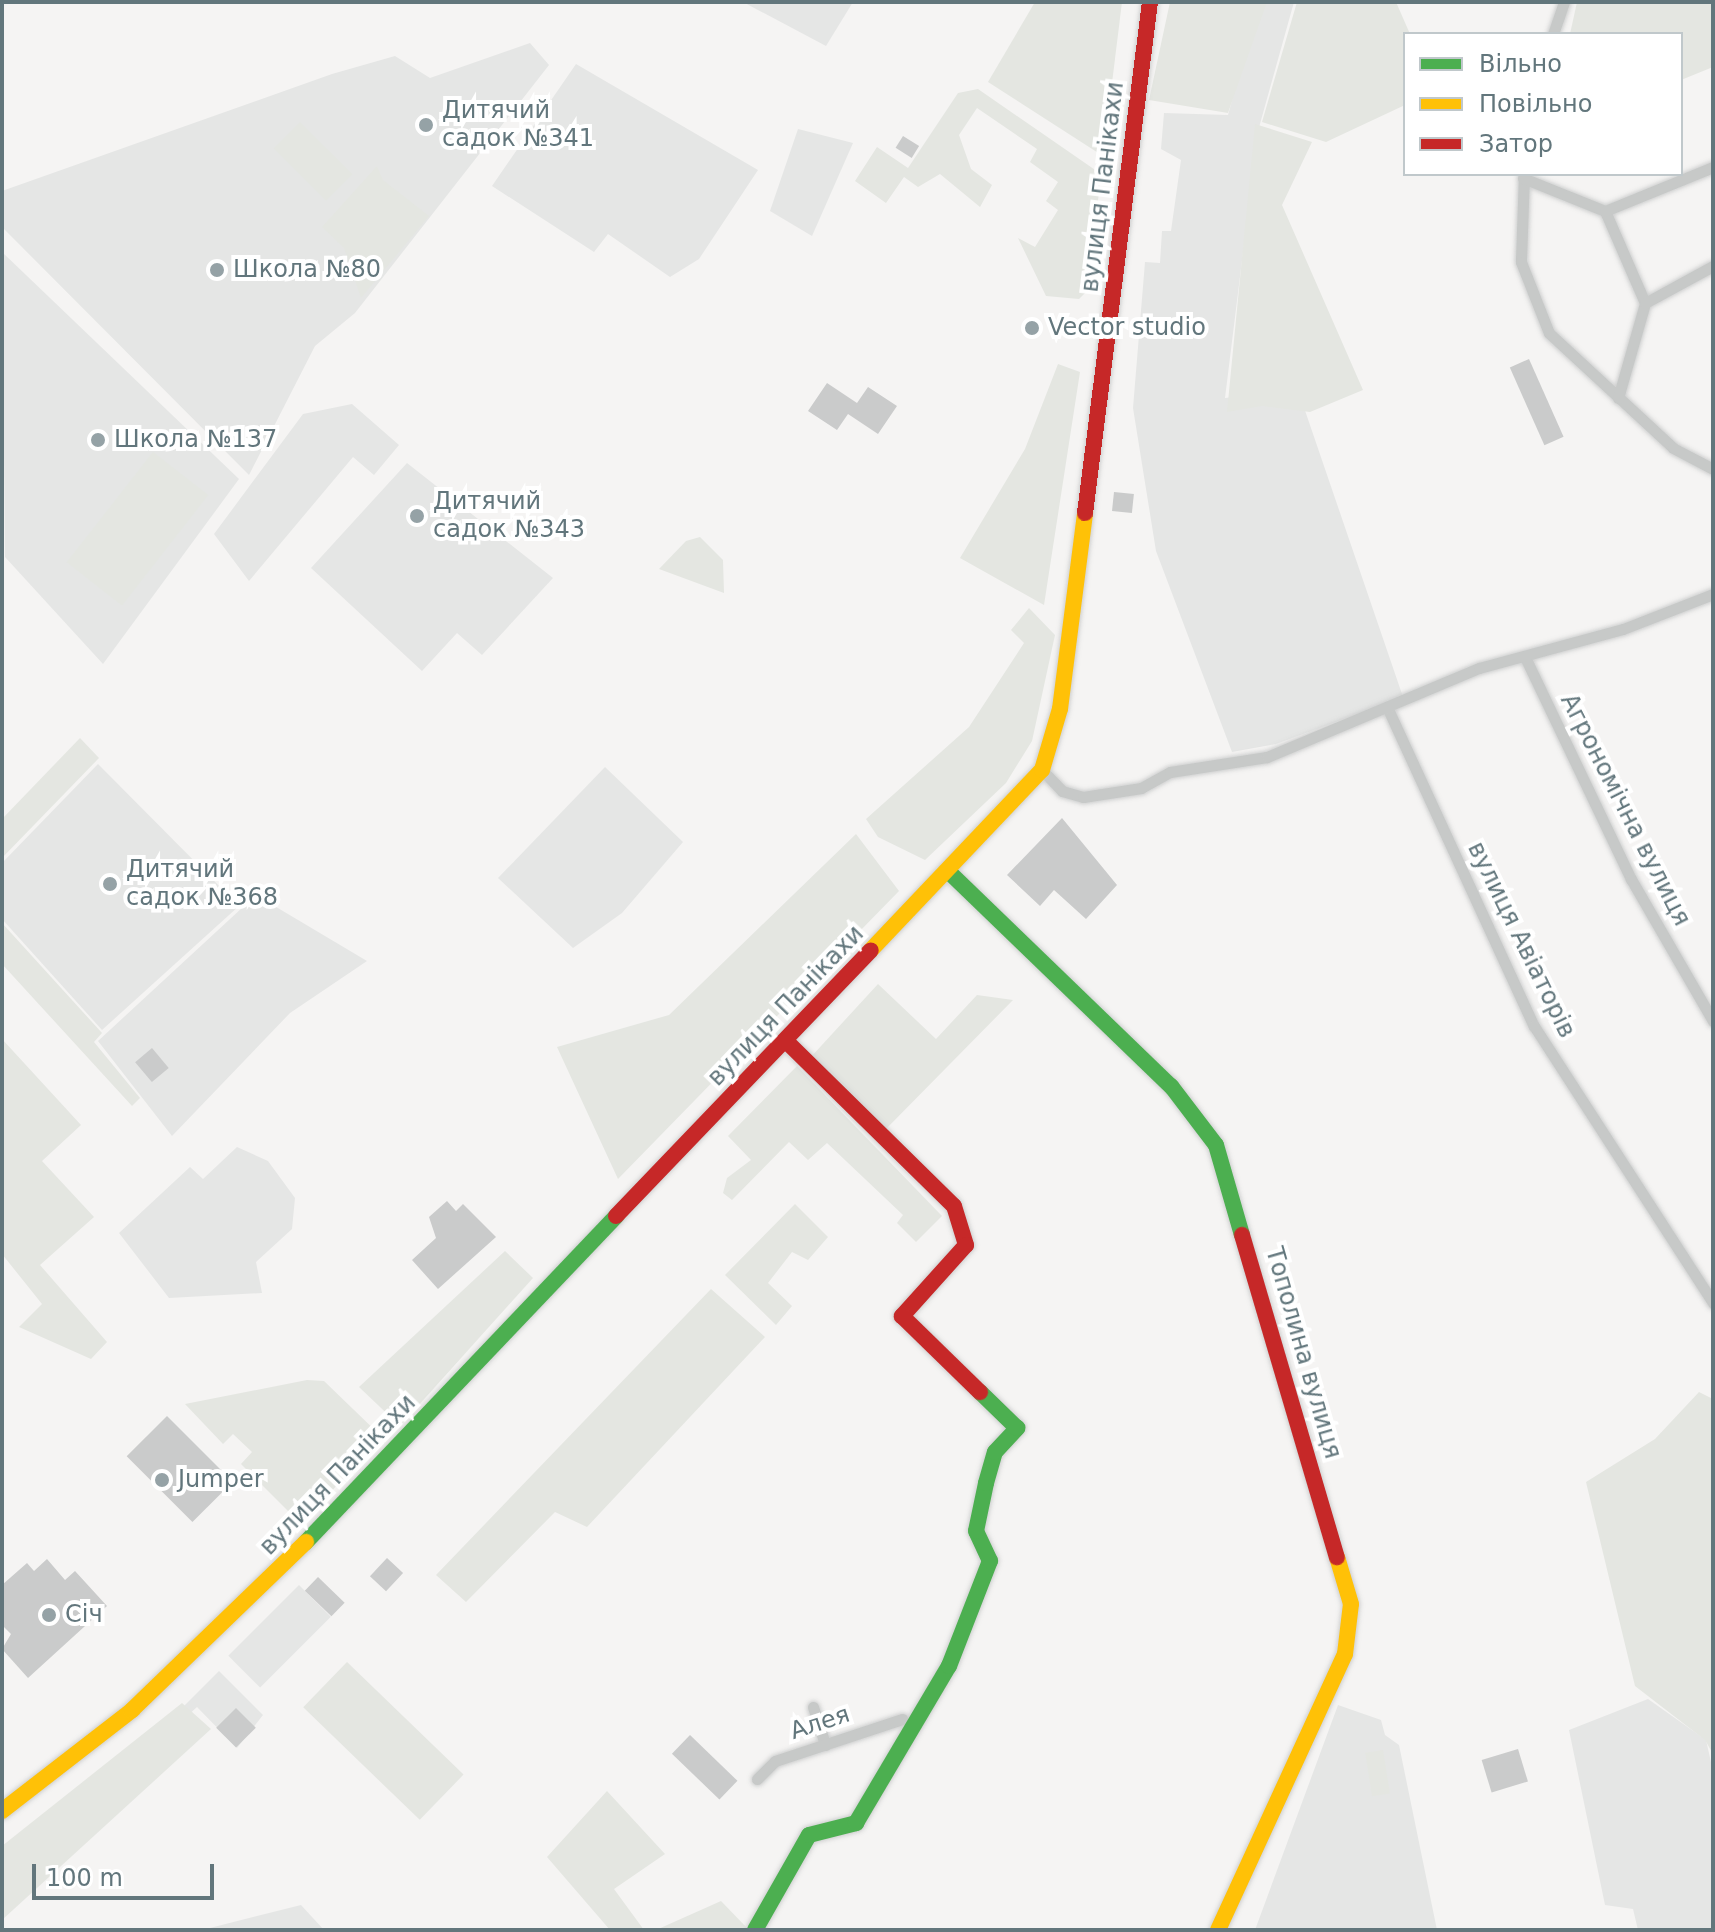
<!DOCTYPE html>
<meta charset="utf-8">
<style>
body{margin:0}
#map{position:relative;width:1715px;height:1932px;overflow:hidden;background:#f5f4f3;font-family:"DejaVu Sans",sans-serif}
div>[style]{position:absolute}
.built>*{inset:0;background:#e5e6e5;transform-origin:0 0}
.green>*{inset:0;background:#e4e6e1;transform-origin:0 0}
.building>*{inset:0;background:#cacbcb;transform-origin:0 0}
.roads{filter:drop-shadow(0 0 2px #cfd0d0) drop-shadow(0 0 2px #cfd0d0)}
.street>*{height:11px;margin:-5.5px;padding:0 5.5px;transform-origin:5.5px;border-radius:5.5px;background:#c7c9c8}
.fast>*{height:16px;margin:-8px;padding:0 8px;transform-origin:8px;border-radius:8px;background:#4caf50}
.slow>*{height:16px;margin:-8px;padding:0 8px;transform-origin:8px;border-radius:8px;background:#ffc107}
.jam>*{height:16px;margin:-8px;padding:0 8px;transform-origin:8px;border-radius:8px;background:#c62828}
.dots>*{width:22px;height:22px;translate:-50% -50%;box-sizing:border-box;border:4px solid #fff;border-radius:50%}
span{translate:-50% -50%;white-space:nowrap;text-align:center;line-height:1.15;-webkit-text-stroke:8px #fff;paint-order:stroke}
.poi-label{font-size:24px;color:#62767c}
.left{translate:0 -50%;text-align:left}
.street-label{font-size:24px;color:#62767c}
.frame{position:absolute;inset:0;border:4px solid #62767c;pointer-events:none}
.legend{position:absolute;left:1403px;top:32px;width:280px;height:144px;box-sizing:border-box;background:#fff;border:2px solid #c0c8cb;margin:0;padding:10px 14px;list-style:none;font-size:24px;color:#62767c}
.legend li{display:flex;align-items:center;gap:16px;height:40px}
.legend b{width:40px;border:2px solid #c0c8cb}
.scale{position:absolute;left:32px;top:1864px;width:182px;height:36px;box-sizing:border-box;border:4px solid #62767c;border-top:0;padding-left:10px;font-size:24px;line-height:28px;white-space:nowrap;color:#62767c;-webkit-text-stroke:6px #fff;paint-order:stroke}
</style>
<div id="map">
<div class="built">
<div style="clip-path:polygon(743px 2px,853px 2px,826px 46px)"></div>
<div style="clip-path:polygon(1259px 2px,1294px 2px,1258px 131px,1225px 398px,1298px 390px,1403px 697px,1276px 744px,1232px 752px,1156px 551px,1133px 408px,1145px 262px,1160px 263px,1162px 231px,1171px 231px,1181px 160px,1161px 149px,1164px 113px,1228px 115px)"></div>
<div style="clip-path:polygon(530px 43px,549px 65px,355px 313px,315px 346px,249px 475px,2px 227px,2px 191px,332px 74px,395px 56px,430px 78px)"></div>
<div style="clip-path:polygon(576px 64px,758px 170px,699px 259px,670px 277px,608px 234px,594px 252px,492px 186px)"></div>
<div style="clip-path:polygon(798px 129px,853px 143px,812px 236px,770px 211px)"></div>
<div style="clip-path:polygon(2px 252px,239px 479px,103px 664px,5px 557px)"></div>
<div style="clip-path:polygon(352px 404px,399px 445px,374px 475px,353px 457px,249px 581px,214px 534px,303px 414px)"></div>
<div style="clip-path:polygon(407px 463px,553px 578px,482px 655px,457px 633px,422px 671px,311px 568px)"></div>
<div style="clip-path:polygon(98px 764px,239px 906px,102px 1030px,2px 919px,2px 863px)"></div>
<div style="clip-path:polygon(605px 767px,683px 842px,622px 913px,573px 948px,498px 878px)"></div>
<div style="clip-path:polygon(256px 895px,367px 961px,290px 1013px,172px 1136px,98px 1041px)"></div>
<div style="clip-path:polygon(237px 1147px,268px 1161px,295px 1198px,292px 1229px,256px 1262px,262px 1293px,169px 1298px,119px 1233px,190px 1167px,203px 1179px)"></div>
<div style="left:299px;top:1585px;width:45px;height:100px;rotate:45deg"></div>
<div style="clip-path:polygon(219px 1671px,263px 1715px,237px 1748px,197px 1707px,186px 1717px,180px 1710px)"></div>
<div style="clip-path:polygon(1648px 1699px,1706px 1740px,1713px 1771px,1713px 1930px,1638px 1930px,1633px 1909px,1605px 1905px,1569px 1730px)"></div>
<div style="clip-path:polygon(1338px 1705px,1381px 1720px,1385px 1735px,1399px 1745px,1437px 1930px,1255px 1930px)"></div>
<div style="clip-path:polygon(301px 1905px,324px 1930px,205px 1930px,206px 1929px)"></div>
</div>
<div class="green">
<div style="clip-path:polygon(1035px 2px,1122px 2px,1103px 156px,988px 82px)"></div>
<div style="clip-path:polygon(1170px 2px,1267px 2px,1228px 113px,1149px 100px)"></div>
<div style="clip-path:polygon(1297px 2px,1396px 2px,1410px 34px,1405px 105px,1326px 142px,1262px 122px)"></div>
<div style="clip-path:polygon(1577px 2px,1713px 2px,1713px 67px,1681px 80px,1681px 34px,1570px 34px)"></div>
<div style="clip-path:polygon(978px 89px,1101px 174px,1088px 290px,1079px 299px,1046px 296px,1018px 238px,1035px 247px,1058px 210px,1046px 201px,1058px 182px,1030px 162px,1037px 149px,977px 108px,959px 135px,971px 169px,992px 185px,980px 207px,940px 174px,918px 187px,904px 177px,886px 203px,855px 181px,877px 147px,908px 168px,958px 93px)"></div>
<div style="left:300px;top:122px;width:74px;height:37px;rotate:45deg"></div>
<div style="clip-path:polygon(1255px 124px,1312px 142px,1282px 205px,1363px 390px,1310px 412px,1262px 406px,1227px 412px)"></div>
<div style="clip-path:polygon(377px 166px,383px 180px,429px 216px,361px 298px,344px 248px,322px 227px)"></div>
<div style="clip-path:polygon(1058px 364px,1080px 372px,1044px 605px,960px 558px,1025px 449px)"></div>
<div style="left:153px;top:452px;width:70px;height:140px;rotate:38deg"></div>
<div style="clip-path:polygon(700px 537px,723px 560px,724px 593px,659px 569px,686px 541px)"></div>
<div style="clip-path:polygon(1029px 608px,1055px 635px,1032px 741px,1006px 783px,925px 860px,878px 837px,866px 819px,969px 727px,1024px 643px,1011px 630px)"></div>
<div style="clip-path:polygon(80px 738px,99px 758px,2px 858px,2px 819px)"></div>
<div style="clip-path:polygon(856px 834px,899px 891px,618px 1179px,557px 1047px,669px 1015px)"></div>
<div style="clip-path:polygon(2px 923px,102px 1033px,94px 1042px,140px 1098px,132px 1106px,2px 964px)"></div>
<div style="clip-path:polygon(878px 984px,936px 1039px,977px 995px,1013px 1000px,885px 1130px,810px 1058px)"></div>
<div style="clip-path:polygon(2px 1039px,81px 1125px,42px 1161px,94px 1217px,40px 1265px,107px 1342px,91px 1359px,19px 1327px,42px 1304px,2px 1254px)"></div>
<div style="clip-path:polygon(797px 1066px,942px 1216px,916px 1242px,897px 1223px,903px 1215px,827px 1143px,808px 1160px,789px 1142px,732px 1200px,723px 1193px,727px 1178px,751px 1160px,728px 1136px)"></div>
<div style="clip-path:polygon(795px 1204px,828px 1237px,808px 1260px,792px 1252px,768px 1283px,792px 1306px,776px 1325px,725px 1275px)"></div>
<div style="clip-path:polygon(505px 1251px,533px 1278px,400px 1426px,359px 1387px)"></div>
<div style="clip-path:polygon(711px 1289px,765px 1337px,587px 1527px,555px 1512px,466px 1602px,436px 1575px)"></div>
<div style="clip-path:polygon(307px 1380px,324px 1381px,382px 1437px,301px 1524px,241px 1464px,252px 1452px,233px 1434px,223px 1444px,185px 1404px)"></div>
<div style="clip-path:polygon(1699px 1392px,1713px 1399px,1713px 1754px,1705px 1740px,1635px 1686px,1586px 1482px,1655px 1439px)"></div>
<div style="left:347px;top:1662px;width:162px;height:63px;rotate:44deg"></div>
<div style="clip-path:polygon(182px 1703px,211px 1729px,2px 1920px,2px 1846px)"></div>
<div style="left:1383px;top:1750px;width:44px;height:18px;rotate:81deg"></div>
<div style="clip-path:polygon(607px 1791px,665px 1854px,614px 1889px,644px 1930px,610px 1930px,547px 1857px)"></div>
<div style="clip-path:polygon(721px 1901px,749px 1930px,656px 1930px)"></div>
</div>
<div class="building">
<div style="left:903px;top:136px;width:19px;height:14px;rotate:32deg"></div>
<div style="left:1529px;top:359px;width:85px;height:21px;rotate:66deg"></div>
<div style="clip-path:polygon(827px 383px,857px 403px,868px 387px,897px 406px,878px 434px,848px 414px,837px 430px,808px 411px)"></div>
<div style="left:1114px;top:492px;width:20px;height:19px;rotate:6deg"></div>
<div style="clip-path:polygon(1062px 818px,1117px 885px,1086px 919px,1054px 890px,1040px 906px,1007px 875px)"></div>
<div style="left:152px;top:1048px;width:26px;height:22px;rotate:50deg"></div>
<div style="clip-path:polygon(447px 1201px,456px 1211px,463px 1204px,496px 1237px,438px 1289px,412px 1260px,436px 1238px,429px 1217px)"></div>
<div style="left:167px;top:1416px;width:93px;height:57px;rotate:45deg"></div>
<div style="left:387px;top:1558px;width:22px;height:25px;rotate:43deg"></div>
<div style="clip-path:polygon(47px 1559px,65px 1580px,75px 1571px,107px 1606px,28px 1678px,2px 1649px,11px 1634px,2px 1625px,2px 1585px,27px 1563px,34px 1571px)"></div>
<div style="left:318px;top:1577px;width:37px;height:19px;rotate:44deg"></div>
<div style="left:236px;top:1708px;width:28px;height:28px;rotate:45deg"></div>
<div style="left:690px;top:1735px;width:66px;height:26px;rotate:44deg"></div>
<div style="left:1518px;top:1749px;width:34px;height:38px;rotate:73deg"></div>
</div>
<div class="roads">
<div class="street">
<div style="left:1553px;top:34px;width:34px;rotate:-71deg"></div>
<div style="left:1524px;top:174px;width:88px;rotate:92deg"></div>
<div style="left:1521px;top:262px;width:76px;rotate:68.5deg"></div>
<div style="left:1549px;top:333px;width:169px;rotate:42.8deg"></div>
<div style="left:1673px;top:448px;width:45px;rotate:27.7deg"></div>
<div style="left:1523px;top:178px;width:88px;rotate:21.9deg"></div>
<div style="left:1605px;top:211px;width:100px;rotate:66.5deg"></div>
<div style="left:1605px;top:211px;width:117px;rotate:-22.2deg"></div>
<div style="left:1618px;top:398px;width:99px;rotate:-74.1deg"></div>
<div style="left:1645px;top:303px;width:77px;rotate:-28.6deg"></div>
<div style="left:1525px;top:657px;width:246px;rotate:64.5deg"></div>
<div style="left:1631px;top:879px;width:164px;rotate:60deg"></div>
<div style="left:1387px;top:707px;width:351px;rotate:65.3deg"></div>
<div style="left:1534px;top:1026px;width:330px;rotate:57.1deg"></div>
<div style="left:1042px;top:770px;width:29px;rotate:46deg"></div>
<div style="left:1062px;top:791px;width:22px;rotate:16deg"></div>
<div style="left:1083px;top:797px;width:59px;rotate:-8.8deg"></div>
<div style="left:1141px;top:788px;width:33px;rotate:-29deg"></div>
<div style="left:1170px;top:772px;width:98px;rotate:-8.8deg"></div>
<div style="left:1267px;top:757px;width:230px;rotate:-22.8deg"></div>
<div style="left:1479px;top:668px;width:149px;rotate:-15.2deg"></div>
<div style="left:1623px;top:629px;width:97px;rotate:-21.3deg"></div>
<div style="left:813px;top:1707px;width:40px;rotate:72deg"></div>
<div style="left:757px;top:1779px;width:25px;rotate:-45deg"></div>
<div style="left:775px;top:1761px;width:134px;rotate:-18.3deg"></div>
</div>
<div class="fast">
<div style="left:948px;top:871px;width:310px;rotate:44deg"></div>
<div style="left:1171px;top:1086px;width:74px;rotate:52.7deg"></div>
<div style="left:1216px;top:1145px;width:94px;rotate:73.9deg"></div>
<div style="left:306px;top:1542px;width:450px;rotate:-46.4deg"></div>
<div style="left:755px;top:1930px;width:109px;rotate:-60.4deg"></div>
<div style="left:809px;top:1835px;width:49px;rotate:-14.3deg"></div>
<div style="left:856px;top:1823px;width:182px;rotate:-59.4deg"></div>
<div style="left:949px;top:1666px;width:113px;rotate:-68.7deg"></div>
<div style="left:990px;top:1561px;width:33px;rotate:-115deg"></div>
<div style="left:976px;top:1531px;width:49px;rotate:-78.2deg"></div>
<div style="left:986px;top:1483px;width:32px;rotate:-74deg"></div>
<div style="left:995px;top:1452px;width:33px;rotate:-47deg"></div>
<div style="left:1017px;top:1428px;width:52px;rotate:-135.8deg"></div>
</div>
<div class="slow">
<div style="left:871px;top:950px;width:248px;rotate:-46.5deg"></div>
<div style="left:1042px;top:770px;width:64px;rotate:-73.6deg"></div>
<div style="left:1060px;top:709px;width:198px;rotate:-82.7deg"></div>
<div style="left:2px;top:1811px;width:165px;rotate:-37.8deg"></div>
<div style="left:132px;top:1710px;width:242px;rotate:-44deg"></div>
<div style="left:1218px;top:1930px;width:304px;rotate:-65.3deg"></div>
<div style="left:1345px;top:1654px;width:50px;rotate:-83.2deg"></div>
<div style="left:1351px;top:1604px;width:49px;rotate:-106.6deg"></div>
</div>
<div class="jam">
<div style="left:1085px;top:513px;width:515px;rotate:-82.75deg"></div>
<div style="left:786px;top:1041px;width:235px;rotate:44.5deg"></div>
<div style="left:954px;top:1206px;width:41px;rotate:72.9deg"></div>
<div style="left:966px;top:1245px;width:96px;rotate:132deg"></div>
<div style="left:902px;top:1316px;width:109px;rotate:44.3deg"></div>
<div style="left:616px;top:1216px;width:368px;rotate:-46.2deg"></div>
<div style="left:1242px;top:1235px;width:336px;rotate:73.6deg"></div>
</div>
</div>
<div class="dots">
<div style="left:426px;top:125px;background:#95a2a6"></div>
<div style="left:217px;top:270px;background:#95a2a6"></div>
<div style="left:1032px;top:328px;background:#95a2a6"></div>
<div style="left:98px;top:440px;background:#95a2a6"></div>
<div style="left:417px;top:516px;background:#95a2a6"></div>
<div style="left:110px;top:884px;background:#95a2a6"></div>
<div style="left:162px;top:1480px;background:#95a2a6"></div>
<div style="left:49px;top:1615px;background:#95a2a6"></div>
</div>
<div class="poi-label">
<span class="left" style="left:442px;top:125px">Дитячий<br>садок №341</span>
<span class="left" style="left:233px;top:270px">Школа №80</span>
<span class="left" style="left:1048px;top:328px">Vector studio</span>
<span class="left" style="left:114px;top:440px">Школа №137</span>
<span class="left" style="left:433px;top:516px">Дитячий<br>садок №343</span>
<span class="left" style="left:126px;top:884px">Дитячий<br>садок №368</span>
<span class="left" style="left:178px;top:1480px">Jumper</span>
<span class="left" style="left:65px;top:1615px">Січ</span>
</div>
<div class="street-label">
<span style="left:1103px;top:187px;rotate:-83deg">вулиця Панікахи</span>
<span style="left:1625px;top:810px;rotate:63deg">Агрономічна вулиця</span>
<span style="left:1521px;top:940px;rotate:64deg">вулиця Авіаторів</span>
<span style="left:786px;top:1006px;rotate:-46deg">вулиця Панікахи</span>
<span style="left:1303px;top:1353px;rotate:74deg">Тополина вулиця</span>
<span style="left:338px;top:1475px;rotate:-46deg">вулиця Панікахи</span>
<span style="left:820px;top:1723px;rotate:-18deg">Алея</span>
</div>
<div class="frame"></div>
<ul class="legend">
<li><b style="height:10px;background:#4caf50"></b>Вільно</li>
<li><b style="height:10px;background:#ffc107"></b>Повільно</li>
<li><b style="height:10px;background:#c62828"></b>Затор</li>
</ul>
<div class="scale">100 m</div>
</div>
